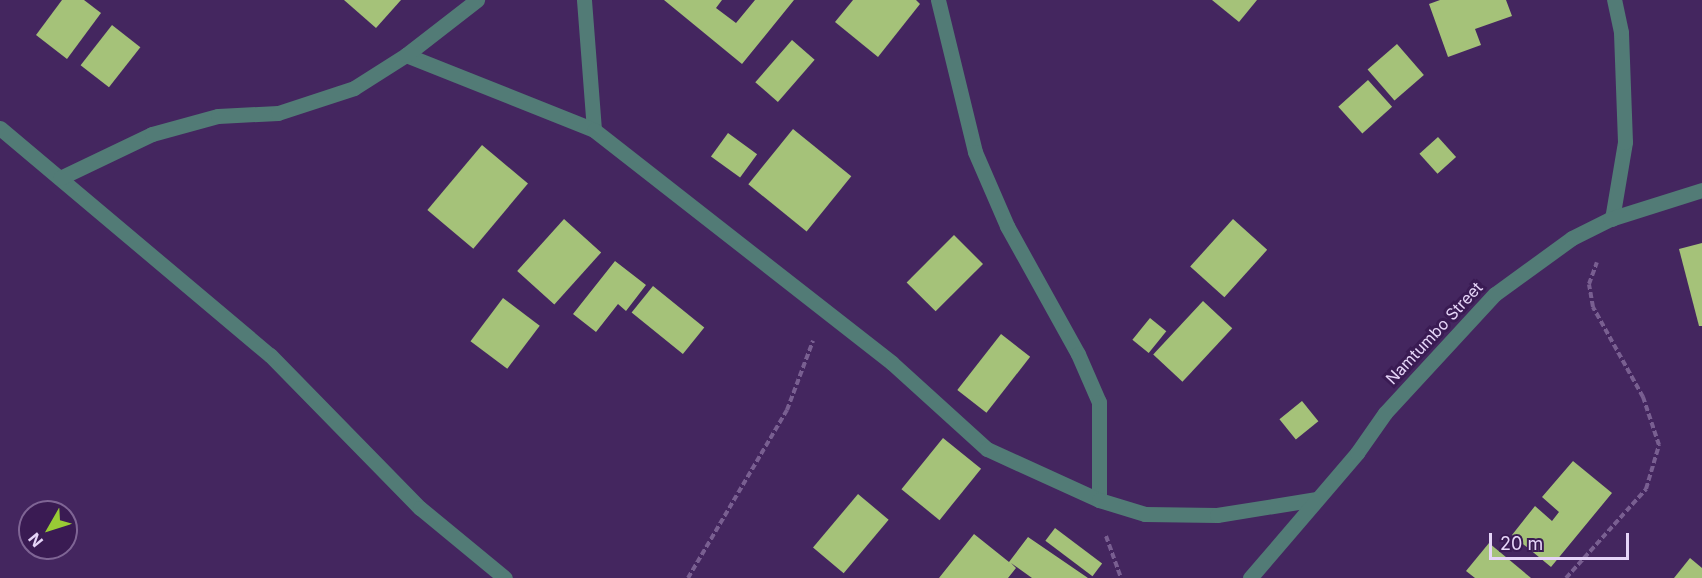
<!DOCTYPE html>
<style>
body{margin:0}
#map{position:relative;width:1702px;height:578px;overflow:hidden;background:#44265f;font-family:Inter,sans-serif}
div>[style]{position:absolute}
.building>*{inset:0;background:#a5c279;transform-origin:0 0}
.path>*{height:4px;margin-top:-2px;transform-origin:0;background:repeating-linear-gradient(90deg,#795f91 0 6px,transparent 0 9px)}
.minor>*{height:15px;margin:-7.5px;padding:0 7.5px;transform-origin:7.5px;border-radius:7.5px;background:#527b76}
span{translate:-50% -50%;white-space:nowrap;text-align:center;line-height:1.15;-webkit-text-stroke:6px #3a1b53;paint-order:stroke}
.street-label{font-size:16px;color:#e6d5f8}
.north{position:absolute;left:18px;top:500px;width:60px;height:60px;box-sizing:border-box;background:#3a1b53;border:2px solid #7f6595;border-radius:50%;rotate:231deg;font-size:16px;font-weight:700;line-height:24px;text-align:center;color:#e6d5f8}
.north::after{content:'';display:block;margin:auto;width:21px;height:27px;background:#99cb35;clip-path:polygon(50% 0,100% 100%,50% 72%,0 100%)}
.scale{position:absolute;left:1489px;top:533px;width:140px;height:27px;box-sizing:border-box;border:3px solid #e6d5f8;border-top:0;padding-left:8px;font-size:18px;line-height:21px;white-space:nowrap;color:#e6d5f8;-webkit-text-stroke:4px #3a1b53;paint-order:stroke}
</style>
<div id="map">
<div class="building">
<div style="clip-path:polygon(62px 0,84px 0,101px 13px,67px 59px,36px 35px)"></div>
<div style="clip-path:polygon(344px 0,401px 0,376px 28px)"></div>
<div style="clip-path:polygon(664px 0,722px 0,716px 8px,736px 23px,755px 0,794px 0,742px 64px)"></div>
<div style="clip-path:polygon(853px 0,916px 0,920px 4px,878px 57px,835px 22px)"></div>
<div style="clip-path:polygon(1212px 0,1257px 0,1239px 22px)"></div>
<div style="clip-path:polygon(1440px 0,1506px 0,1512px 16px,1475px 29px,1481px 45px,1448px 57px,1429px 4px)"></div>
<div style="left:112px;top:25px;width:36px;height:51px;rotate:38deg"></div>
<div style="left:792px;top:40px;width:30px;height:56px;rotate:41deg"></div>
<div style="left:1397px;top:44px;width:41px;height:39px;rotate:49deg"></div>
<div style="left:1368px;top:80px;width:36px;height:40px;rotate:48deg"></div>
<div style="left:793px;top:129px;width:75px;height:71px;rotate:39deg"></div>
<div style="left:728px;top:133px;width:36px;height:29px;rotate:36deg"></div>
<div style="left:1438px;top:137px;width:27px;height:25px;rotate:48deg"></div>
<div style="left:482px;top:145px;width:60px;height:85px;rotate:40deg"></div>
<div style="left:564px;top:219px;width:50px;height:70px;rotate:42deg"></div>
<div style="left:1233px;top:219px;width:46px;height:64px;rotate:42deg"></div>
<div style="left:954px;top:235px;width:41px;height:67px;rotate:45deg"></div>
<div style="clip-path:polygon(1702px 243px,1702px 326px,1699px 326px,1679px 249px)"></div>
<div style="clip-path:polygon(615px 261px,646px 285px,626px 311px,618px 304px,596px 332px,573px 314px)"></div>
<div style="left:653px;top:286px;width:66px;height:34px;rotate:39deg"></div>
<div style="left:503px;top:298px;width:46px;height:54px;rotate:37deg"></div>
<div style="left:1203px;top:301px;width:40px;height:73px;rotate:43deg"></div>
<div style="left:1150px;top:318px;width:21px;height:28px;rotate:39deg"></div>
<div style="left:1001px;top:334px;width:37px;height:71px;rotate:38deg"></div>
<div style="left:1302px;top:401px;width:26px;height:29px;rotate:51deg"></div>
<div style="left:943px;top:438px;width:49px;height:66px;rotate:39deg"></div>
<div style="clip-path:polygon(1573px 461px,1612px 493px,1551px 567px,1512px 535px,1535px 506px,1552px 521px,1559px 512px,1542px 497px)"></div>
<div style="left:858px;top:494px;width:40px;height:70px;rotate:40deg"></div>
<div style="left:1055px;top:528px;width:59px;height:16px;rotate:37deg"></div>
<div style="clip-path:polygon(974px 534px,1009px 562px,1028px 537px,1088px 578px,1032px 578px,1011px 563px,1016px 568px,1008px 578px,939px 578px)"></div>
<div style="clip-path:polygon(1489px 543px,1531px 578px,1475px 578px,1466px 571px)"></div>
<div style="clip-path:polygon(1690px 558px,1702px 568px,1702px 578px,1674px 578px)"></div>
</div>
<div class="path">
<div style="left:1106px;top:536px;width:45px;rotate:70.3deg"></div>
<div style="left:688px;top:578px;width:195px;rotate:-59.5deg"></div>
<div style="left:787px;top:410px;width:74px;rotate:-69.4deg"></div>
<div style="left:1566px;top:578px;width:120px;rotate:-48deg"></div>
<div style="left:1646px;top:489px;width:46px;rotate:-73.5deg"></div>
<div style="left:1659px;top:445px;width:51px;rotate:-108.4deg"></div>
<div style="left:1643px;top:397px;width:103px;rotate:-119.1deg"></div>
<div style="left:1593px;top:307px;width:23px;rotate:-100deg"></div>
<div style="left:1589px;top:284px;width:23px;rotate:-70deg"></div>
</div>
<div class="minor">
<div style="left:584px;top:0;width:130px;rotate:85.6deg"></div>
<div style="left:938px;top:0;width:156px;rotate:76.3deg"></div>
<div style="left:975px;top:152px;width:81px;rotate:66.6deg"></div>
<div style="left:1007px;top:226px;width:146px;rotate:61deg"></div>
<div style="left:1078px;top:354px;width:52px;rotate:66.4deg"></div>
<div style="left:1099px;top:402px;width:98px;rotate:90deg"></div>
<div style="left:406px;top:55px;width:202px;rotate:21.7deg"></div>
<div style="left:594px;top:130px;width:378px;rotate:38deg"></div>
<div style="left:892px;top:363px;width:128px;rotate:42.2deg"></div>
<div style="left:987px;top:449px;width:123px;rotate:24.5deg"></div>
<div style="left:1099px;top:500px;width:48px;rotate:16.9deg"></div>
<div style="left:1145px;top:514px;width:72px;rotate:0.8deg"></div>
<div style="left:1217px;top:515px;width:101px;rotate:-9.1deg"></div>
<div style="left:0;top:128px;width:353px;rotate:40.1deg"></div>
<div style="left:270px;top:355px;width:214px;rotate:45.6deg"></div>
<div style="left:420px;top:508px;width:110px;rotate:39.5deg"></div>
<div style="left:60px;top:178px;width:102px;rotate:-25.6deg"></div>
<div style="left:152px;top:134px;width:68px;rotate:-15.3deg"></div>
<div style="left:218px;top:116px;width:60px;rotate:-2.9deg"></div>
<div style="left:278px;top:113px;width:80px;rotate:-18.2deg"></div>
<div style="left:354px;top:88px;width:62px;rotate:-32.4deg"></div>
<div style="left:406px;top:55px;width:90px;rotate:-37.8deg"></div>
<div style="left:1612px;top:219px;width:78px;rotate:-80.4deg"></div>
<div style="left:1625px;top:142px;width:110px;rotate:-92.1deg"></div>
<div style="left:1621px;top:32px;width:33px;rotate:-102deg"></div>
<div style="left:1250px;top:578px;width:165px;rotate:-49.4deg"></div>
<div style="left:1357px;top:453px;width:49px;rotate:-55deg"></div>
<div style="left:1385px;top:413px;width:162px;rotate:-47.3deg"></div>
<div style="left:1495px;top:294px;width:95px;rotate:-36deg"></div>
<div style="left:1572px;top:238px;width:42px;rotate:-26.6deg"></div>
<div style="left:1610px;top:219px;width:96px;rotate:-17.5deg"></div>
</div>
<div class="street-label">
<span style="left:1434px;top:333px;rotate:-47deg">Namtumbo Street</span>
</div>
<div class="north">N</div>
<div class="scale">20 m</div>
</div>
